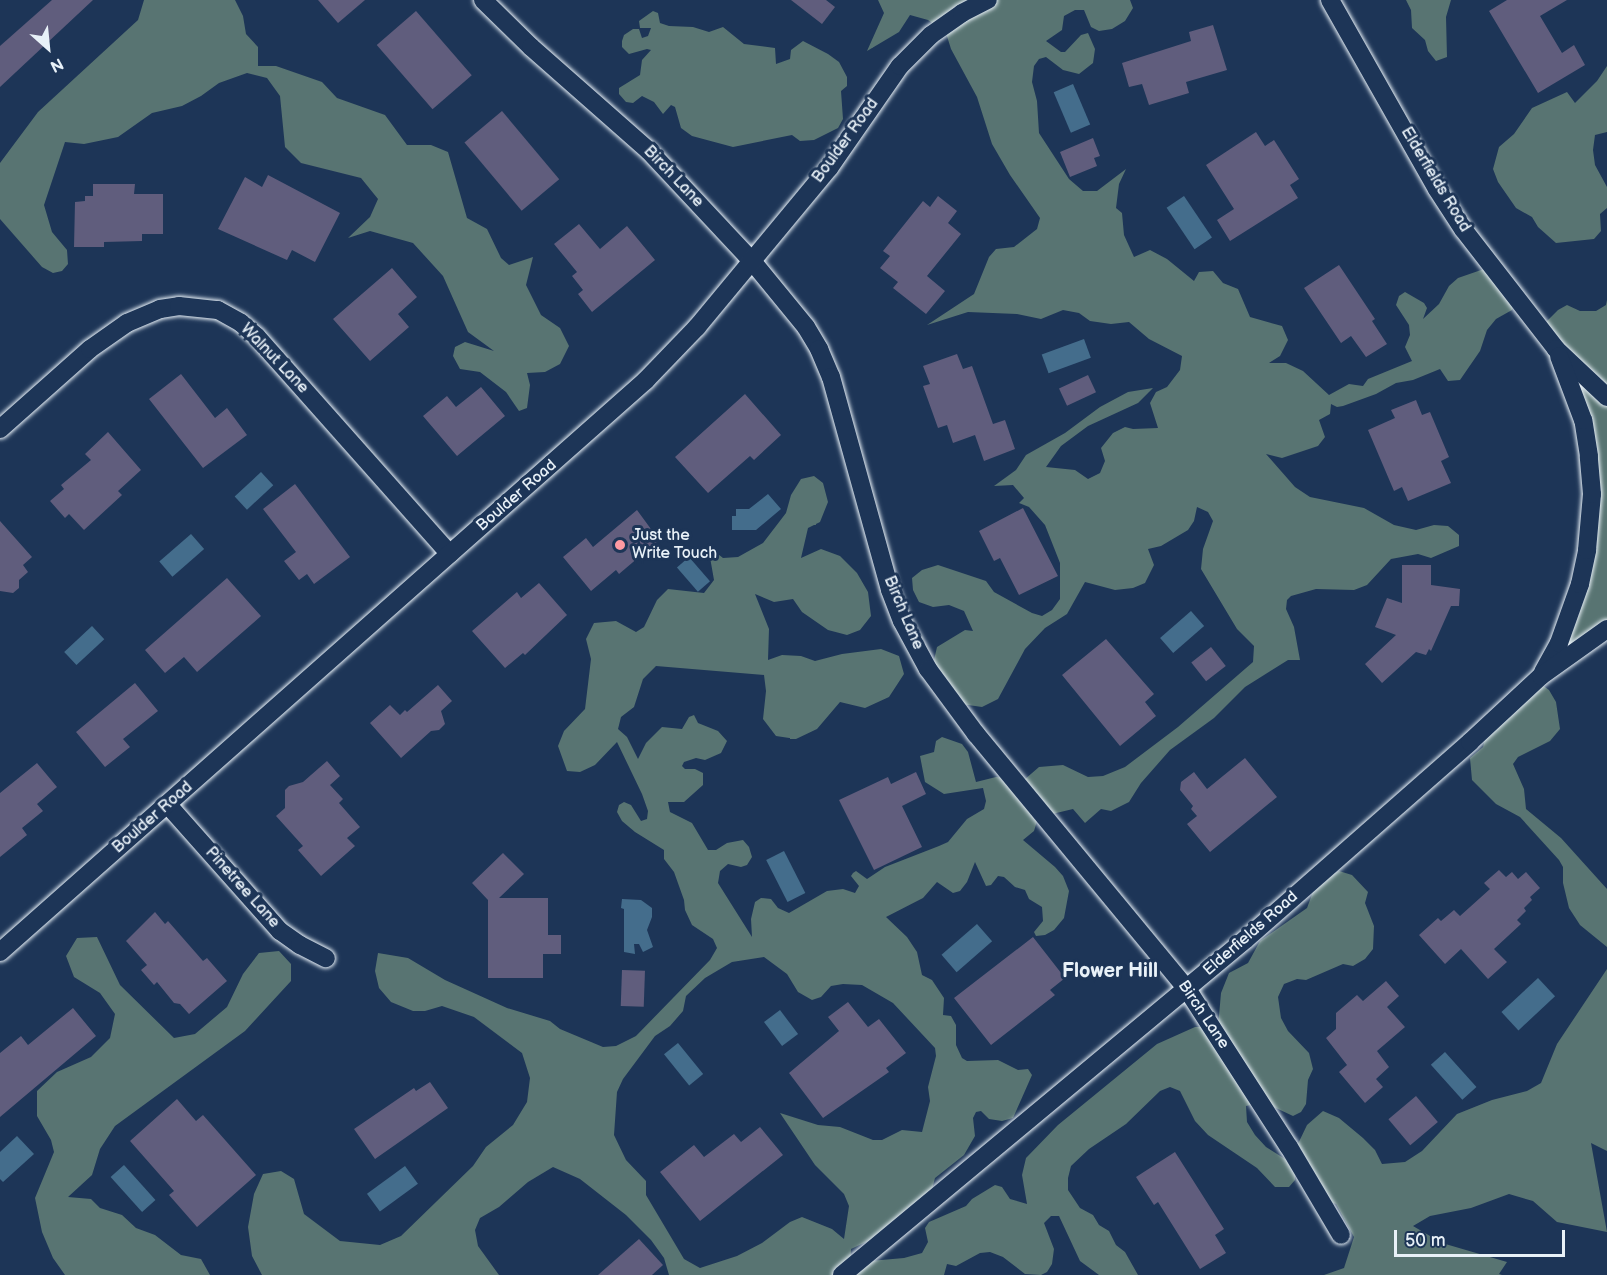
<!DOCTYPE html>
<style>
body{margin:0}
#map{position:relative;width:1607px;height:1275px;overflow:hidden;background:#1d3557;font-family:"Balsamiq Sans",sans-serif}
div>[style]{position:absolute}
.green>*{inset:0;background:#587472}
.water>*{inset:0;background:#446d8c;transform-origin:0 0}
.building>*{inset:0;background:#605d7d;transform-origin:0 0}
.roads{filter:drop-shadow(0 0 2px #e8f1f8) drop-shadow(0 0 2px #e8f1f8)}
.street>*{height:18px;margin:-9px;padding:0 9px;transform-origin:9px;border-radius:9px;background:#1d3557}
.dots>*{width:16px;height:16px;translate:-50% -50%;box-sizing:border-box;border:3px solid #1d3557;border-radius:50%}
span{translate:-50% -50%;white-space:nowrap;text-align:center;line-height:1.15;-webkit-text-stroke:6px #1d3557;paint-order:stroke}
.street-label{font-size:16px;color:#e8f1f8}
.poi-label{font-size:16px;color:#e8f1f8}
.left{translate:0 -50%;text-align:left}
.quarter-label{font-size:20px;color:#e8f1f8;font-weight:700}
.north{position:absolute;left:18px;top:18px;width:60px;height:60px;-webkit-text-stroke:4px #1d3557;paint-order:stroke;rotate:153deg;font-size:16px;font-weight:700;line-height:24px;text-align:center;color:#e8f1f8}
.north::after{content:'';display:block;margin:auto;width:21px;height:27px;background:#e8f1f8;clip-path:polygon(50% 0,100% 100%,50% 72%,0 100%)}
.scale{position:absolute;left:1394px;top:1230px;width:171px;height:27px;box-sizing:border-box;border:3px solid #e8f1f8;border-top:0;padding-left:8px;font-size:18px;line-height:21px;white-space:nowrap;color:#e8f1f8;-webkit-text-stroke:4px #1d3557;paint-order:stroke}
</style>
<div id="map">
<div class="green">
<div style="clip-path:polygon(144px 0,235px 0,243px 16px,246px 34px,258px 47px,258px 66px,276px 66px,322px 82px,337px 98px,385px 115px,407px 145px,431px 145px,448px 152px,467px 218px,487px 229px,501px 258px,509px 265px,533px 257px,526px 285px,541px 315px,560px 328px,569px 346px,560px 364px,545px 372px,527px 373px,530px 385px,527px 408px,519px 411px,506px 392px,480px 372px,460px 369px,453px 356px,455px 347px,465px 342px,494px 351px,468px 332px,443px 276px,413px 243px,370px 231px,348px 238px,370px 217px,378px 199px,361px 178px,301px 163px,285px 147px,280px 96px,267px 78px,247px 73px,219px 83px,201px 96px,182px 106px,152px 113px,118px 137px,84px 144px,65px 142px,44px 205px,52px 232px,67px 250px,68px 264px,62px 271px,53px 273px,42px 267px,0 219px,0 163px,38px 112px,138px 20px)"></div>
<div style="clip-path:polygon(evenodd,878px 0,1130px 0,1133px 8px,1125px 21px,1112px 29px,1099px 31px,1091px 27px,1084px 10px,1075px 10px,1064px 16px,1062px 30px,1046px 41px,1061px 52px,1065px 52px,1081px 35px,1088px 33px,1095px 49px,1093px 63px,1079px 74px,1063px 70px,1046px 57px,1039px 59px,1034px 66px,1032px 82px,1037px 101px,1039px 133px,1069px 179px,1083px 191px,1097px 191px,1126px 169px,1119px 184px,1116px 208px,1122px 213px,1124px 235px,1134px 257px,1150px 250px,1167px 259px,1194px 281px,1199px 272px,1213px 271px,1223px 283px,1238px 289px,1250px 317px,1282px 326px,1288px 340px,1280px 356px,1269px 363px,1286px 363px,1303px 371px,1329px 395px,1349px 384px,1363px 386px,1368px 379px,1412px 361px,1405px 347px,1410px 335px,1409px 325px,1396px 305px,1399px 296px,1405px 292px,1424px 303px,1427px 308px,1423px 319px,1439px 304px,1449px 286px,1458px 278px,1484px 269px,1517px 294px,1512px 310px,1496px 319px,1487px 330px,1480px 351px,1460px 380px,1448px 381px,1440px 369px,1413px 380px,1396px 383px,1376px 394px,1343px 406px,1337px 407px,1331px 404px,1330px 414px,1319px 420px,1325px 437px,1318px 446px,1282px 458px,1266px 454px,1295px 487px,1310px 497px,1364px 508px,1394px 525px,1416px 530px,1434px 525px,1448px 526px,1459px 535px,1459px 546px,1431px 558px,1418px 554px,1391px 559px,1367px 585px,1354px 590px,1316px 589px,1291px 596px,1287px 600px,1286px 609px,1294px 627px,1300px 660px,1288px 660px,1245px 687px,1214px 718px,1170px 750px,1141px 783px,1129px 802px,1111px 811px,1101px 809px,1085px 823px,1073px 809px,1048px 815px,1037px 821px,1034px 831px,1023px 840px,1055px 867px,1063px 876px,1069px 891px,1064px 918px,1054px 930px,1045px 935px,1036px 936px,1034px 932px,1043px 921px,1042px 907px,1029px 899px,1025px 890px,1015px 887px,1004px 877px,998px 876px,991px 885px,986px 886px,975px 862px,967px 882px,960px 891px,953px 893px,937px 882px,923px 898px,886px 917px,907px 937px,917px 952px,922px 975px,932px 980px,944px 998px,943px 1015px,951px 1016px,956px 1025px,956px 1045px,962px 1058px,967px 1061px,998px 1060px,1018px 1070px,1028px 1069px,1032px 1075px,1013px 1118px,1002px 1121px,989px 1119px,981px 1111px,976px 1112px,973px 1118px,975px 1136px,964px 1155px,935px 1178px,931px 1193px,875px 1238px,851px 1249px,850px 1271px,870px 1261px,904px 1258px,922px 1253px,928px 1242px,925px 1228px,929px 1222px,966px 1206px,972px 1199px,995px 1185px,1002px 1187px,1010px 1199px,1027px 1204px,1022px 1175px,1026px 1158px,1058px 1125px,1157px 1044px,1195px 1027px,1218px 1027px,1221px 993px,1229px 973px,1248px 963px,1260px 941px,1307px 908px,1317px 881px,1339px 871px,1352px 875px,1368px 892px,1365px 903px,1374px 926px,1373px 949px,1365px 959px,1353px 966px,1343px 964px,1306px 980px,1297px 979px,1284px 984px,1278px 997px,1281px 1018px,1288px 1031px,1309px 1053px,1313px 1069px,1308px 1080px,1306px 1104px,1301px 1112px,1293px 1116px,1263px 1102px,1246px 1106px,1247px 1122px,1255px 1135px,1266px 1147px,1293px 1164px,1296px 1148px,1307px 1125px,1323px 1111px,1339px 1118px,1363px 1138px,1375px 1150px,1382px 1164px,1405px 1162px,1422px 1151px,1457px 1114px,1492px 1100px,1527px 1091px,1541px 1083px,1557px 1044px,1607px 969px,1607px 1151px,1591px 1143px,1607px 1232px,1557px 1222px,1533px 1201px,1509px 1194px,1471px 1208px,1430px 1216px,1413px 1226px,1442px 1243px,1507px 1262px,1499px 1274px,1502px 1275px,1324px 1275px,1344px 1268px,1354px 1237px,1336px 1204px,1323px 1199px,1295px 1174px,1295px 1180px,1289px 1187px,1275px 1187px,1257px 1168px,1208px 1135px,1195px 1121px,1180px 1091px,1170px 1087px,1160px 1091px,1126px 1124px,1089px 1149px,1071px 1166px,1068px 1178px,1068px 1190px,1080px 1208px,1093px 1215px,1099px 1225px,1109px 1231px,1116px 1245px,1125px 1252px,1138px 1275px,1099px 1275px,1080px 1261px,1059px 1216px,1051px 1216px,1044px 1223px,1054px 1249px,1052px 1264px,1047px 1272px,1041px 1275px,1025px 1274px,1003px 1257px,990px 1252px,980px 1253px,956px 1266px,947px 1264px,944px 1275px,669px 1275px,664px 1258px,651px 1240px,626px 1215px,580px 1179px,553px 1167px,528px 1182px,499px 1207px,480px 1218px,475px 1230px,478px 1246px,499px 1275px,262px 1275px,252px 1256px,248px 1227px,254px 1194px,263px 1174px,281px 1171px,294px 1179px,304px 1214px,340px 1241px,380px 1245px,401px 1236px,473px 1166px,486px 1147px,513px 1125px,527px 1102px,530px 1078px,522px 1053px,474px 1017px,442px 1006px,425px 1011px,413px 1011px,391px 1002px,379px 988px,375px 971px,378px 953px,408px 958px,445px 980px,507px 1008px,550px 1021px,560px 1029px,603px 1047px,616px 1046px,636px 1036px,710px 960px,717px 948px,713px 939px,692px 925px,685px 910px,684px 900px,674px 872px,664px 859px,664px 850px,635px 832px,622px 821px,617px 812px,619px 805px,624px 802px,631px 805px,641px 821px,647px 819px,648px 811px,642px 794px,617px 742px,595px 765px,580px 772px,567px 771px,558px 746px,564px 731px,585px 709px,591px 659px,586px 639px,594px 623px,616px 621px,636px 632px,644px 627px,657px 600px,668px 589px,704px 593px,714px 580px,708px 546px,723px 558px,738px 557px,763px 543px,786px 513px,791px 495px,801px 479px,814px 476px,823px 483px,828px 502px,820px 522px,808px 528px,801px 558px,821px 549px,840px 556px,857px 573px,868px 592px,871px 616px,860px 630px,847px 635px,828px 630px,802px 612px,793px 599px,774px 602px,755px 594px,769px 629px,768px 660px,782px 655px,801px 656px,815px 661px,842px 654px,881px 649px,899px 656px,904px 674px,889px 697px,865px 708px,840px 702px,817px 729px,796px 739px,776px 736px,763px 719px,766px 691px,764px 675px,656px 666px,643px 679px,634px 707px,621px 717px,618px 729px,627px 737px,638px 759px,646px 743px,662px 727px,682px 729px,689px 717px,694px 715px,698px 723px,718px 731px,727px 741px,721px 753px,705px 760px,696px 758px,684px 762px,682px 766px,685px 769px,695px 769px,703px 773px,703px 785px,684px 802px,668px 802px,670px 812px,692px 823px,708px 850px,716px 850px,727px 843px,743px 840px,749px 847px,752px 857px,747px 865px,741px 867px,728px 864px,720px 871px,718px 883px,752px 937px,751px 919px,755px 902px,761px 898px,771px 899px,778px 908px,789px 913px,827px 891px,843px 889px,855px 893px,859px 886px,851px 876px,853px 873px,856px 871px,867px 879px,885px 867px,939px 846px,948px 842px,967px 819px,984px 809px,986px 801px,983px 788px,944px 794px,925px 782px,920px 756px,934px 752px,936px 741px,942px 737px,962px 744px,968px 752px,976px 782px,996px 777px,1024px 780px,1039px 767px,1063px 765px,1088px 777px,1103px 776px,1125px 767px,1178px 727px,1253px 662px,1254px 646px,1237px 629px,1201px 569px,1203px 549px,1213px 521px,1208px 512px,1197px 507px,1194px 521px,1188px 530px,1161px 546px,1148px 549px,1154px 565px,1145px 583px,1133px 588px,1115px 590px,1085px 582px,1067px 614px,1045px 628px,1025px 649px,998px 699px,982px 707px,961px 704px,943px 682px,934px 660px,937px 647px,965px 630px,973px 631px,964px 611px,949px 605px,933px 607px,919px 602px,913px 590px,912px 578px,922px 570px,938px 565px,986px 581px,994px 592px,1032px 613px,1042px 616px,1052px 610px,1060px 599px,1060px 563px,1045px 525px,1029px 507px,1019px 503px,1024px 498px,1013px 485px,994px 486px,1016px 470px,1026px 455px,1065px 433px,1100px 407px,1128px 392px,1153px 388px,1138px 403px,1088px 426px,1061px 446px,1046px 467px,1075px 470px,1088px 479px,1100px 473px,1105px 461px,1101px 448px,1113px 433px,1125px 427px,1133px 429px,1158px 428px,1150px 403px,1156px 392px,1167px 387px,1180px 370px,1182px 356px,1149px 339px,1129px 322px,1111px 324px,1090px 321px,1079px 313px,1063px 310px,1041px 319px,1017px 314px,968px 312px,927px 325px,974px 294px,989px 257px,996px 249px,1014px 247px,1037px 229px,1040px 218px,1010px 175px,992px 144px,977px 97px,951px 49px,946px 33px,928px 20px,910px 15px,899px 32px,867px 51px,884px 13px,878px 0,764px 957px,787px 974px,798px 992px,812px 1000px,821px 997px,831px 986px,843px 984px,862px 985px,893px 1003px,935px 1048px,936px 1056px,928px 1087px,930px 1101px,922px 1132px,902px 1130px,882px 1140px,873px 1140px,840px 1127px,818px 1125px,780px 1113px,815px 1165px,844px 1194px,849px 1206px,844px 1239px,832px 1229px,802px 1217px,790px 1222px,762px 1243px,737px 1256px,700px 1268px,684px 1259px,646px 1195px,646px 1181px,626px 1160px,614px 1135px,617px 1092px,623px 1079px,655px 1036px,670px 1026px,683px 1011px,686px 996px,705px 978px,732px 962px,764px 957px)"></div>
<div style="clip-path:polygon(1406px 0,1451px 0,1446px 17px,1447px 57px,1436px 61px,1428px 51px,1425px 40px,1412px 28px,1411px 10px)"></div>
<div style="clip-path:polygon(653px 11px,658px 13px,660px 23px,669px 26px,693px 27px,709px 32px,723px 27px,744px 44px,775px 48px,776px 64px,790px 59px,791px 50px,803px 41px,828px 54px,839px 62px,847px 77px,847px 86px,841px 91px,843px 119px,838px 128px,814px 140px,800px 141px,792px 135px,733px 147px,692px 136px,681px 128px,675px 107px,671px 105px,663px 114px,654px 102px,642px 96px,633px 103px,626px 102px,619px 94px,619px 88px,640px 75px,642px 60px,651px 50px,647px 49px,629px 54px,622px 47px,622px 41px,624px 35px,633px 29px,639px 29px,642px 38px,648px 36px,651px 28px,640px 28px,639px 21px)"></div>
<div style="clip-path:polygon(1607px 66px,1607px 132px,1595px 135px,1593px 150px,1595px 165px,1607px 187px,1607px 208px,1600px 214px,1601px 231px,1594px 239px,1556px 243px,1538px 227px,1532px 217px,1516px 208px,1498px 182px,1493px 169px,1499px 147px,1514px 134px,1532px 108px,1567px 92px,1575px 103px,1597px 81px)"></div>
<div style="clip-path:polygon(1607px 300px,1607px 392px,1546px 332px,1547px 321px,1558px 310px,1567px 305px,1580px 311px,1596px 311px,1606px 305px)"></div>
<div style="clip-path:polygon(1556px 349px,1607px 397px,1607px 629px,1548px 665px,1574px 603px,1591px 477px)"></div>
<div style="clip-path:polygon(1538px 682px,1549px 690px,1556px 702px,1560px 729px,1550px 741px,1518px 757px,1513px 764px,1524px 789px,1526px 809px,1561px 838px,1607px 889px,1607px 947px,1580px 925px,1569px 908px,1563px 883px,1563px 867px,1559px 860px,1520px 817px,1496px 804px,1472px 780px,1470px 758px,1483px 747px,1485px 739px)"></div>
<div style="clip-path:polygon(97px 937px,120px 985px,174px 1038px,195px 1034px,227px 1007px,243px 974px,259px 953px,279px 951px,291px 964px,291px 981px,245px 1031px,115px 1126px,100px 1149px,92px 1175px,68px 1197px,91px 1199px,100px 1208px,122px 1215px,136px 1228px,155px 1235px,181px 1255px,201px 1259px,210px 1275px,65px 1275px,53px 1258px,42px 1232px,35px 1198px,54px 1152px,51px 1140px,37px 1116px,37px 1091px,57px 1072px,91px 1057px,110px 1038px,115px 1014px,100px 993px,74px 977px,66px 956px,77px 938px)"></div>
</div>
<div class="water">
<div style="left:1073px;top:84px;width:44px;height:21px;rotate:67deg"></div>
<div style="left:1184px;top:196px;width:50px;height:21px;rotate:56deg"></div>
<div style="left:1084px;top:339px;width:20px;height:45px;rotate:70deg"></div>
<div style="left:261px;top:472px;width:18px;height:36px;rotate:47deg"></div>
<div style="clip-path:polygon(768px 494px,781px 509px,756px 530px,732px 530px,732px 516px,736px 516px,736px 509px,749px 509px)"></div>
<div style="left:191px;top:534px;width:20px;height:42px;rotate:49deg"></div>
<div style="left:689px;top:557px;width:32px;height:16px;rotate:49deg"></div>
<div style="left:1191px;top:611px;width:20px;height:41px;rotate:49deg"></div>
<div style="left:92px;top:626px;width:18px;height:38px;rotate:47deg"></div>
<div style="left:784px;top:851px;width:47px;height:20px;rotate:63deg"></div>
<div style="clip-path:polygon(622px 899px,641px 900px,652px 908px,652px 917px,647px 930px,653px 947px,643px 952px,639px 944px,634px 944px,635px 954px,624px 952px,624px 909px,621px 908px)"></div>
<div style="left:977px;top:924px;width:23px;height:47px;rotate:49deg"></div>
<div style="left:1538px;top:978px;width:25px;height:50px;rotate:47deg"></div>
<div style="left:780px;top:1010px;width:30px;height:20px;rotate:53deg"></div>
<div style="left:678px;top:1043px;width:40px;height:18px;rotate:51deg"></div>
<div style="left:1445px;top:1052px;width:47px;height:19px;rotate:48deg"></div>
<div style="clip-path:polygon(17px 1136px,34px 1154px,3px 1182px,0 1179px,0 1152px)"></div>
<div style="left:124px;top:1165px;width:47px;height:18px;rotate:48deg"></div>
<div style="left:405px;top:1166px;width:22px;height:47px;rotate:54deg"></div>
</div>
<div class="building">
<div style="clip-path:polygon(52px 0,93px 0,0 87px,0 46px)"></div>
<div style="clip-path:polygon(318px 0,365px 0,338px 23px)"></div>
<div style="clip-path:polygon(791px 0,826px 0,835px 7px,822px 24px)"></div>
<div style="clip-path:polygon(1507px 0,1567px 0,1540px 16px,1562px 53px,1574px 45px,1585px 65px,1538px 93px,1489px 11px)"></div>
<div style="left:416px;top:11px;width:85px;height:52px;rotate:49deg"></div>
<div style="clip-path:polygon(1213px 25px,1227px 70px,1186px 82px,1189px 93px,1149px 105px,1142px 84px,1129px 87px,1122px 63px,1191px 41px,1189px 32px)"></div>
<div style="left:502px;top:111px;width:89px;height:49px;rotate:50deg"></div>
<div style="clip-path:polygon(1256px 132px,1265px 146px,1274px 140px,1299px 179px,1290px 185px,1298px 198px,1230px 241px,1217px 220px,1234px 209px,1206px 165px)"></div>
<div style="clip-path:polygon(1093px 138px,1100px 156px,1094px 158px,1097px 166px,1070px 177px,1060px 152px)"></div>
<div style="clip-path:polygon(268px 175px,340px 213px,315px 262px,292px 250px,287px 260px,218px 229px,245px 177px,262px 187px)"></div>
<div style="clip-path:polygon(93px 184px,135px 184px,134px 194px,163px 194px,163px 234px,142px 234px,142px 241px,104px 242px,104px 247px,74px 247px,75px 202px,85px 201px,85px 196px,93px 196px)"></div>
<div style="clip-path:polygon(938px 196px,957px 211px,948px 223px,961px 234px,927px 276px,945px 291px,926px 314px,893px 288px,898px 282px,880px 268px,890px 256px,883px 251px,923px 201px,930px 207px)"></div>
<div style="clip-path:polygon(579px 224px,600px 249px,627px 226px,655px 260px,592px 312px,578px 294px,583px 290px,572px 276px,577px 272px,554px 244px)"></div>
<div style="clip-path:polygon(1339px 265px,1375px 319px,1372px 321px,1387px 344px,1366px 357px,1351px 336px,1341px 343px,1304px 288px)"></div>
<div style="clip-path:polygon(392px 268px,417px 297px,398px 314px,409px 327px,370px 361px,333px 319px)"></div>
<div style="clip-path:polygon(957px 354px,963px 369px,972px 366px,993px 424px,1005px 420px,1015px 449px,984px 461px,975px 435px,953px 443px,947px 425px,938px 428px,923px 386px,930px 384px,923px 366px)"></div>
<div style="clip-path:polygon(181px 374px,215px 418px,227px 408px,247px 435px,203px 468px,149px 399px)"></div>
<div style="left:1088px;top:375px;width:19px;height:32px;rotate:65deg"></div>
<div style="clip-path:polygon(481px 387px,505px 416px,457px 456px,423px 416px,447px 396px,456px 407px)"></div>
<div style="clip-path:polygon(745px 394px,781px 435px,754px 460px,750px 456px,708px 493px,675px 457px)"></div>
<div style="clip-path:polygon(1416px 400px,1422px 415px,1430px 412px,1449px 457px,1441px 461px,1451px 483px,1408px 501px,1402px 487px,1394px 491px,1368px 430px,1395px 418px,1391px 410px)"></div>
<div style="clip-path:polygon(108px 432px,141px 470px,118px 491px,122px 495px,84px 530px,69px 514px,65px 518px,50px 501px,64px 489px,61px 485px,91px 460px,85px 454px)"></div>
<div style="clip-path:polygon(295px 484px,350px 557px,314px 584px,307px 574px,299px 580px,284px 561px,296px 552px,263px 509px)"></div>
<div style="clip-path:polygon(1023px 508px,1058px 576px,1019px 595px,1000px 558px,994px 561px,979px 531px)"></div>
<div style="clip-path:polygon(637px 510px,659px 540px,619px 574px,616px 570px,591px 591px,563px 557px,586px 538px,593px 547px)"></div>
<div style="clip-path:polygon(0 521px,32px 557px,23px 565px,28px 572px,19px 580px,19px 588px,13px 593px,0 591px)"></div>
<div style="clip-path:polygon(1402px 565px,1431px 565px,1431px 585px,1460px 589px,1459px 606px,1451px 606px,1431px 651px,1429px 649px,1426px 655px,1416px 652px,1382px 683px,1365px 664px,1396px 635px,1375px 627px,1387px 598px,1402px 603px)"></div>
<div style="clip-path:polygon(227px 578px,261px 616px,197px 672px,184px 657px,165px 673px,145px 650px)"></div>
<div style="clip-path:polygon(539px 583px,567px 615px,525px 655px,523px 653px,505px 668px,472px 631px,517px 592px,521px 598px)"></div>
<div style="clip-path:polygon(1106px 639px,1154px 694px,1145px 702px,1156px 716px,1120px 746px,1062px 675px)"></div>
<div style="left:1211px;top:647px;width:24px;height:25px;rotate:52deg"></div>
<div style="clip-path:polygon(135px 683px,158px 711px,123px 739px,130px 747px,105px 767px,76px 732px)"></div>
<div style="clip-path:polygon(438px 685px,452px 701px,441px 711px,445px 724px,439px 730px,431px 731px,401px 758px,370px 723px,390px 705px,400px 715px,405px 710px,407px 712px)"></div>
<div style="clip-path:polygon(1245px 758px,1277px 797px,1210px 852px,1187px 824px,1197px 816px,1191px 809px,1193px 806px,1180px 790px,1181px 782px,1194px 772px,1207px 789px)"></div>
<div style="clip-path:polygon(327px 761px,340px 776px,330px 785px,343px 799px,339px 803px,360px 827px,347px 838px,355px 846px,321px 876px,298px 850px,303px 846px,276px 816px,285px 808px,285px 790px,289px 786px,303px 782px)"></div>
<div style="clip-path:polygon(37px 763px,57px 787px,37px 804px,43px 811px,22px 828px,27px 835px,0 857px,0 793px)"></div>
<div style="clip-path:polygon(916px 772px,926px 794px,902px 806px,922px 847px,874px 870px,839px 800px,888px 777px,891px 784px)"></div>
<div style="clip-path:polygon(503px 853px,524px 874px,499px 898px,548px 898px,548px 935px,561px 935px,561px 954px,543px 954px,543px 978px,488px 978px,488px 900px,472px 883px)"></div>
<div style="clip-path:polygon(1499px 870px,1506px 877px,1512px 872px,1518px 879px,1526px 872px,1540px 888px,1530px 897px,1532px 900px,1524px 908px,1526px 911px,1517px 920px,1521px 924px,1494px 949px,1507px 962px,1488px 979px,1461px 949px,1445px 964px,1419px 935px,1438px 918px,1441px 921px,1454px 910px,1460px 916px,1490px 889px,1484px 883px)"></div>
<div style="clip-path:polygon(155px 912px,165px 924px,168px 921px,203px 961px,207px 958px,227px 981px,189px 1014px,180px 1004px,174px 1003px,157px 982px,154px 985px,141px 970px,147px 965px,126px 941px)"></div>
<div style="clip-path:polygon(1033px 937px,1065px 978px,1050px 990px,1055px 995px,991px 1045px,954px 998px)"></div>
<div style="left:622px;top:970px;width:23px;height:36px;rotate:2deg"></div>
<div style="clip-path:polygon(1386px 981px,1399px 996px,1387px 1007px,1405px 1027px,1377px 1051px,1389px 1067px,1376px 1079px,1383px 1087px,1365px 1103px,1339px 1072px,1347px 1065px,1326px 1038px,1336px 1029px,1336px 1013px,1357px 995px,1363px 1001px)"></div>
<div style="clip-path:polygon(848px 1002px,868px 1027px,879px 1019px,906px 1053px,886px 1068px,889px 1072px,823px 1118px,789px 1073px,839px 1031px,828px 1017px)"></div>
<div style="clip-path:polygon(73px 1008px,96px 1036px,0 1117px,0 1053px,21px 1036px,28px 1045px)"></div>
<div style="clip-path:polygon(430px 1082px,448px 1108px,375px 1159px,354px 1129px,414px 1088px,416px 1091px)"></div>
<div style="left:1416px;top:1096px;width:34px;height:36px;rotate:50deg"></div>
<div style="clip-path:polygon(177px 1099px,196px 1121px,203px 1115px,256px 1175px,197px 1227px,169px 1195px,174px 1191px,130px 1141px)"></div>
<div style="clip-path:polygon(760px 1127px,783px 1155px,700px 1221px,660px 1172px,694px 1145px,704px 1157px,734px 1134px,741px 1142px)"></div>
<div style="clip-path:polygon(1175px 1152px,1224px 1229px,1215px 1235px,1226px 1253px,1200px 1269px,1158px 1202px,1154px 1205px,1136px 1177px)"></div>
<div style="clip-path:polygon(639px 1239px,663px 1265px,652px 1275px,598px 1275px)"></div>
</div>
<div class="roads">
<div class="street">
<div style="left:483px;top:0;width:67px;rotate:44.4deg"></div>
<div style="left:531px;top:47px;width:157px;rotate:41.4deg"></div>
<div style="left:649px;top:151px;width:151px;rotate:46.9deg"></div>
<div style="left:752px;top:261px;width:85px;rotate:50.7deg"></div>
<div style="left:806px;top:327px;width:26px;rotate:59deg"></div>
<div style="left:819px;top:349px;width:30px;rotate:67deg"></div>
<div style="left:831px;top:377px;width:221px;rotate:74.5deg"></div>
<div style="left:890px;top:590px;width:33px;rotate:69deg"></div>
<div style="left:902px;top:621px;width:55px;rotate:61.6deg"></div>
<div style="left:928px;top:669px;width:81px;rotate:53.6deg"></div>
<div style="left:976px;top:734px;width:331px;rotate:50.4deg"></div>
<div style="left:1187px;top:989px;width:188px;rotate:57.2deg"></div>
<div style="left:1289px;top:1147px;width:102px;rotate:59.4deg"></div>
<div style="left:1330px;top:0;width:217px;rotate:60.5deg"></div>
<div style="left:1437px;top:189px;width:48px;rotate:57deg"></div>
<div style="left:1463px;top:229px;width:152px;rotate:52.2deg"></div>
<div style="left:1556px;top:349px;width:70px;rotate:43.3deg"></div>
<div style="left:0;top:429px;width:120px;rotate:-41.6deg"></div>
<div style="left:90px;top:349px;width:45px;rotate:-35.1deg"></div>
<div style="left:127px;top:323px;width:36px;rotate:-23deg"></div>
<div style="left:160px;top:309px;width:19px;rotate:-9deg"></div>
<div style="left:179px;top:306px;width:39px;rotate:6deg"></div>
<div style="left:218px;top:310px;width:26px;rotate:29deg"></div>
<div style="left:241px;top:323px;width:21px;rotate:41deg"></div>
<div style="left:257px;top:337px;width:290px;rotate:48.4deg"></div>
<div style="left:1543px;top:672px;width:33px;rotate:-61deg"></div>
<div style="left:1559px;top:643px;width:63px;rotate:-70.4deg"></div>
<div style="left:1580px;top:584px;width:35px;rotate:-78deg"></div>
<div style="left:1587px;top:550px;width:56px;rotate:-84.9deg"></div>
<div style="left:1592px;top:494px;width:38px;rotate:-95deg"></div>
<div style="left:1589px;top:456px;width:36px;rotate:-99deg"></div>
<div style="left:1583px;top:420px;width:68px;rotate:-110.6deg"></div>
<div style="left:168px;top:805px;width:169px;rotate:48.4deg"></div>
<div style="left:280px;top:931px;width:24px;rotate:35deg"></div>
<div style="left:300px;top:945px;width:29px;rotate:27deg"></div>
<div style="left:0;top:952px;width:863px;rotate:-41.52deg"></div>
<div style="left:646px;top:380px;width:74px;rotate:-46.1deg"></div>
<div style="left:697px;top:327px;width:207px;rotate:-50.3deg"></div>
<div style="left:829px;top:168px;width:124px;rotate:-55.2deg"></div>
<div style="left:900px;top:66px;width:44px;rotate:-45deg"></div>
<div style="left:931px;top:35px;width:38px;rotate:-35deg"></div>
<div style="left:962px;top:13px;width:29px;rotate:-27deg"></div>
<div style="left:842px;top:1275px;width:525px;rotate:-39.75deg"></div>
<div style="left:1246px;top:939px;width:298px;rotate:-41.3deg"></div>
<div style="left:1470px;top:742px;width:97px;rotate:-42.9deg"></div>
<div style="left:1541px;top:676px;width:81px;rotate:-35.5deg"></div>
</div>
</div>
<div class="dots">
<div style="left:620px;top:545px;background:#ff9aa2"></div>
</div>
<div class="street-label">
<span style="left:846px;top:141px;rotate:-54deg">Boulder Road</span>
<span style="left:673px;top:177px;rotate:46deg">Birch Lane</span>
<span style="left:1435px;top:180px;rotate:59deg">Elderfields Road</span>
<span style="left:274px;top:359px;rotate:46deg">Walnut Lane</span>
<span style="left:517px;top:496px;rotate:-41deg">Boulder Road</span>
<span style="left:903px;top:613px;rotate:67deg">Birch Lane</span>
<span style="left:153px;top:818px;rotate:-41deg">Boulder Road</span>
<span style="left:242px;top:888px;rotate:48deg">Pinetree Lane</span>
<span style="left:1251px;top:934px;rotate:-41deg">Elderfields Road</span>
<span style="left:1203px;top:1015px;rotate:56deg">Birch Lane</span>
</div>
<div class="poi-label">
<span class="left" style="left:632px;top:545px">Just the<br>Write Touch</span>
</div>
<div class="quarter-label">
<span style="left:1110px;top:971px">Flower Hill</span>
</div>
<div class="north">N</div>
<div class="scale">50 m</div>
</div>
